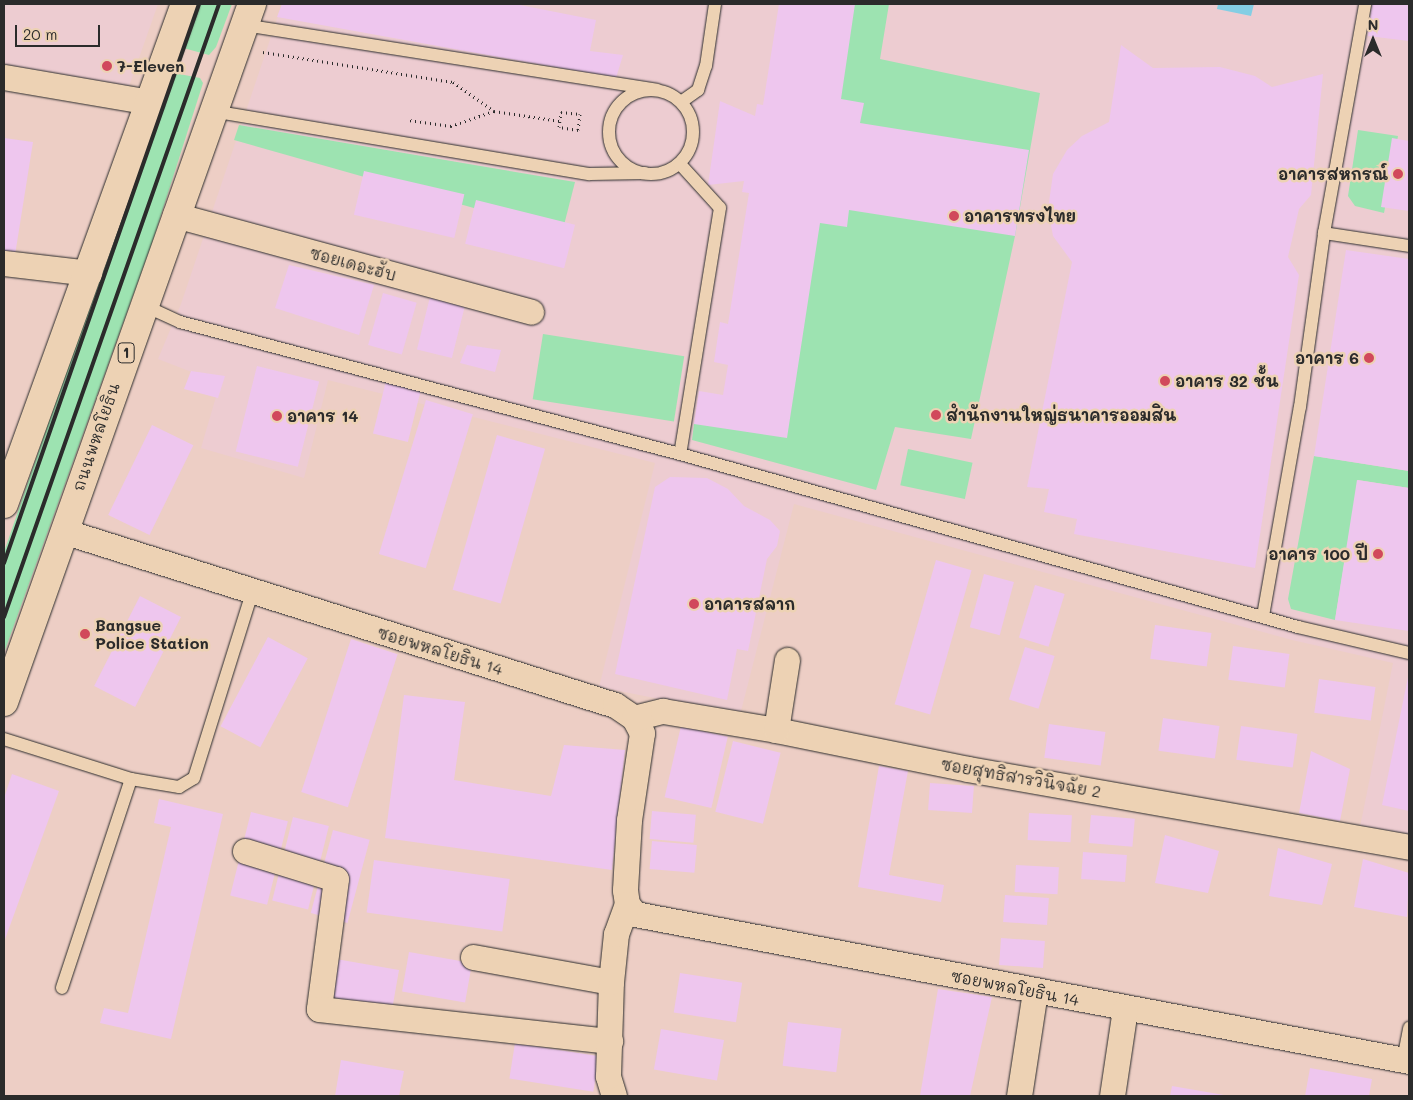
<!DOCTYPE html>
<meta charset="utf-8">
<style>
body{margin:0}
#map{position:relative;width:1413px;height:1100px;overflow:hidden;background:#edcec5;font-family:Mali,"Playpen Sans Thai",sans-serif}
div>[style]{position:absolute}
.built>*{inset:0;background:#edccd1}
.green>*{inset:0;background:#9de3b1;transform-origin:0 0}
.water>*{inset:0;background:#84cee4}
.building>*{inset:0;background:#eec6ee;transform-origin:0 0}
.path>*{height:3px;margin-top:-1.5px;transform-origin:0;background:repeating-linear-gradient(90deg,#2b2b2b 0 1px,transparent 0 5px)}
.roads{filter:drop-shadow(0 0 1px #2b2b2b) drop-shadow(0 0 1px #2b2b2b)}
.service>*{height:12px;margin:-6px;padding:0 6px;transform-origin:6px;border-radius:6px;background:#edd2b4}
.service>.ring{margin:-6px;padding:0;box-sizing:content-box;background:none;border:12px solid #edd2b4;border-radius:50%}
.minor>*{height:25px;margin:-12.5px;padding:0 12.5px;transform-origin:12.5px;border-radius:12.5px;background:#edd2b4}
.primary>*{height:28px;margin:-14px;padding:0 14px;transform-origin:14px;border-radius:14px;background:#edd2b4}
.rail>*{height:4px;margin:-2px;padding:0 2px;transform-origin:2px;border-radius:2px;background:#2b2b2b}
.dots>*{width:14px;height:14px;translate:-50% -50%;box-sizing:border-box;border:2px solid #edd2b4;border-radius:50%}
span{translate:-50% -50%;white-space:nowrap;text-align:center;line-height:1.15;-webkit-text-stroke:5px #edd2b4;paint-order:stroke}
.shield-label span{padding:1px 4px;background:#edd2b4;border:1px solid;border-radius:4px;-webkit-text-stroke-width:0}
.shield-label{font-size:15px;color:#2b2b2b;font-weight:700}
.poi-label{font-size:16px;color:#2b2b2b;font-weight:700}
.left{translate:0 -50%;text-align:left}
.right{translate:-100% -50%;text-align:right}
.street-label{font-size:16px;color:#2b2b2b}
.frame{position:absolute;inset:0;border:5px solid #2b2b2b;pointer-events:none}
.north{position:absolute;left:1348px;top:15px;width:50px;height:50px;-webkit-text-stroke:4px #edd2b4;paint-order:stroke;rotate:0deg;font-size:14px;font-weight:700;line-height:20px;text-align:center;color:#2b2b2b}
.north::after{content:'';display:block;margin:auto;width:18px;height:22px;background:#2b2b2b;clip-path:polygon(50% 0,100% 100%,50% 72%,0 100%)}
.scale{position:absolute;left:15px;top:25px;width:85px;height:22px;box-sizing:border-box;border:2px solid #2b2b2b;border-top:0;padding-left:6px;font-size:15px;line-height:18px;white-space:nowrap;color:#2b2b2b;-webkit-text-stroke:4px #edd2b4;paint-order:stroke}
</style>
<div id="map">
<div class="built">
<div style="clip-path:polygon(4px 4px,158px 4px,121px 109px,4px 89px)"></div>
<div style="clip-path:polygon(282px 4px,1409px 4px,1409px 837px,1360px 827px,1393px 663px,1292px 640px,794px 504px,740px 715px,599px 687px,655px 463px,328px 380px,304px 478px,201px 448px,220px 383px,158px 359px,181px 304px)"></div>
</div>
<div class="green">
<div style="clip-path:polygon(191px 4px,232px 4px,216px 47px,209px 55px,176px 46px)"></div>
<div style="clip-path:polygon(807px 4px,889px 4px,880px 59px,1040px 93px,1015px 236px,971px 439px,895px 427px,876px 490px,692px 440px,694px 424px,732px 409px,841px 99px)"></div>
<div style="clip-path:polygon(169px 72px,200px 78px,203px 83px,153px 240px,4px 653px,4px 552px)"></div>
<div style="clip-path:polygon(239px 125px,575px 182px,562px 233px,234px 140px)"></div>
<div style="clip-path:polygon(1358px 130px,1398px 136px,1384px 213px,1355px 206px,1348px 196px)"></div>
<div style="left:543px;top:334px;width:143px;height:66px;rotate:9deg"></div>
<div style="left:908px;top:449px;width:66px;height:37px;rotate:12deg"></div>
<div style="clip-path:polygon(1314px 456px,1409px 471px,1409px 488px,1358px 480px,1335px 620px,1291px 609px,1288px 599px)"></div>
</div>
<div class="water">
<div style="clip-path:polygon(1218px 4px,1254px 4px,1251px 16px,1217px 9px)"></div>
</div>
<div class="building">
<div style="clip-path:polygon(282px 4px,515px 4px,596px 20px,590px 51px,623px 55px,616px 78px,277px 17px)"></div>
<div style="clip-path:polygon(779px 4px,855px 4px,841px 99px,864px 103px,860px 123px,1029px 150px,1015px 236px,849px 210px,847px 227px,820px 223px,787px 438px,694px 424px,699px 391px,723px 395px,728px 365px,714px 362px,720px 322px,728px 324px,749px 193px,742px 192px,744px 181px,708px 185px,720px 101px,755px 116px,757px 104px,763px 105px)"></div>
<div style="clip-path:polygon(1372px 4px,1409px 4px,1409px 41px,1368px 36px)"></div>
<div style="clip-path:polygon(1121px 45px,1153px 68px,1220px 67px,1255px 76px,1272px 87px,1323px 74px,1311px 195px,1299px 209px,1288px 257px,1299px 275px,1255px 568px,1074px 534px,1077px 519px,1044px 512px,1049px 489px,1027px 487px,1072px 262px,1053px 236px,1048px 209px,1053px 174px,1067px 150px,1082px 136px,1109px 122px)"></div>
<div style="clip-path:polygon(4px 138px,33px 142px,15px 255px,4px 253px)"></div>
<div style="clip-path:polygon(1392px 138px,1409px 141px,1409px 211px,1381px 207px)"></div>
<div style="left:364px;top:171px;width:103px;height:45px;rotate:13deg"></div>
<div style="left:476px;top:200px;width:102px;height:45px;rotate:14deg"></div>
<div style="clip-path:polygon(1346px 250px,1409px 259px,1409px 471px,1314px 456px)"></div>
<div style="clip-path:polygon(289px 265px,374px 285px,359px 335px,275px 308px)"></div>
<div style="left:383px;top:293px;width:35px;height:54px;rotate:16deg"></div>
<div style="left:430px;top:297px;width:36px;height:54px;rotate:14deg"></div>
<div style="clip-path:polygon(467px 345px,501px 350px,495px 372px,460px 363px)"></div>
<div style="left:257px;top:366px;width:64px;height:88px;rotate:14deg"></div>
<div style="clip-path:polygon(191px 371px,225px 376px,218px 398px,184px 389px)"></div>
<div style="left:386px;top:381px;width:36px;height:54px;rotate:14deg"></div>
<div style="left:426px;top:400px;width:49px;height:161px;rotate:17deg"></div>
<div style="left:152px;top:425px;width:46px;height:100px;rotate:26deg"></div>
<div style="left:497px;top:435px;width:50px;height:161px;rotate:16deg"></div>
<div style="clip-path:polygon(670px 477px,707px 478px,728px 489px,744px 506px,770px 520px,780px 531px,777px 546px,767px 559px,748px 651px,737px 649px,727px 700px,615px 674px,655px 487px)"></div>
<div style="clip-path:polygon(1357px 480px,1409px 488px,1409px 631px,1335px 620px)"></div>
<div style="left:936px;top:560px;width:37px;height:150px;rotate:16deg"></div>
<div style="left:984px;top:574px;width:31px;height:55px;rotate:15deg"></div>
<div style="left:1035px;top:585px;width:31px;height:55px;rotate:17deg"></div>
<div style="left:140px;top:596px;width:46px;height:101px;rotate:27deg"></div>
<div style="left:1155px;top:625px;width:57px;height:34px;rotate:8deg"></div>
<div style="left:268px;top:637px;width:45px;height:101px;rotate:28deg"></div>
<div style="left:351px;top:639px;width:49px;height:161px;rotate:18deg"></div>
<div style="left:1233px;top:646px;width:57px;height:34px;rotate:8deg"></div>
<div style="left:1025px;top:647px;width:31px;height:55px;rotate:17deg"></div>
<div style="clip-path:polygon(1408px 677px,1409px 677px,1409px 811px,1382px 805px)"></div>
<div style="left:1319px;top:679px;width:57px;height:34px;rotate:8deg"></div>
<div style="clip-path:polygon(404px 695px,465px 702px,454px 780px,551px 796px,564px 745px,625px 750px,612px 870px,385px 838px)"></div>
<div style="left:1163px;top:718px;width:57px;height:33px;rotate:8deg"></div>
<div style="left:1049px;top:724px;width:57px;height:34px;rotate:8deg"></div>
<div style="left:681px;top:726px;width:48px;height:73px;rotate:13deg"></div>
<div style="left:1241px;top:726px;width:57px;height:34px;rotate:8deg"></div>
<div style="left:733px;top:741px;width:49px;height:73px;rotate:14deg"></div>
<div style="clip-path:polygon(1311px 751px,1350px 769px,1340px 821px,1299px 813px)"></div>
<div style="clip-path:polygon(879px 766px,908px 771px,889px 875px,944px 885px,941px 902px,858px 887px)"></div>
<div style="clip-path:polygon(12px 774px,59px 791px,4px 942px,4px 798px)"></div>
<div style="left:930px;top:783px;width:44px;height:27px;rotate:4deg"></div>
<div style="clip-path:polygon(159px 799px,223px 814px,171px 1039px,100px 1023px,104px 1008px,128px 1013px,171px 827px,154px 823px)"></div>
<div style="left:652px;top:811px;width:44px;height:28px;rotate:5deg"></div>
<div style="left:251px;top:812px;width:38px;height:86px;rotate:14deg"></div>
<div style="left:1029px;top:813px;width:43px;height:27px;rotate:3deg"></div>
<div style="left:1091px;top:815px;width:44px;height:28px;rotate:5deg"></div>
<div style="left:293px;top:817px;width:37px;height:86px;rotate:14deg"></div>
<div style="left:333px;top:830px;width:38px;height:86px;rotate:15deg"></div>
<div style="clip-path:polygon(1165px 835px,1219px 851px,1208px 893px,1155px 883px)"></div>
<div style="left:652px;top:841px;width:45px;height:28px;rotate:5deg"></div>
<div style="clip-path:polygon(1278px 848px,1332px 864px,1322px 905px,1269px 896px)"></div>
<div style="left:1083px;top:852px;width:44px;height:27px;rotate:4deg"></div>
<div style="clip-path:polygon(1363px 859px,1409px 873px,1407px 917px,1354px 907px)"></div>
<div style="left:374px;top:860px;width:137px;height:53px;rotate:8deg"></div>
<div style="left:1016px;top:865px;width:43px;height:27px;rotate:3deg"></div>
<div style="left:1005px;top:895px;width:44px;height:27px;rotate:4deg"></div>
<div style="left:1001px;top:938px;width:44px;height:27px;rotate:4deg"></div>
<div style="left:409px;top:952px;width:64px;height:40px;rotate:10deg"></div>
<div style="left:336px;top:959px;width:64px;height:40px;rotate:10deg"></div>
<div style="left:680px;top:973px;width:63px;height:40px;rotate:9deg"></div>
<div style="clip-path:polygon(938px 989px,992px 997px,970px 1096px,920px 1096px)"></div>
<div style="left:788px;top:1022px;width:54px;height:44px;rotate:7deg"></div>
<div style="left:661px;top:1029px;width:64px;height:41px;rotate:10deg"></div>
<div style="left:515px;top:1043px;width:85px;height:36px;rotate:9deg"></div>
<div style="clip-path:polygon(341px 1060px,404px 1071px,399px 1096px,335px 1096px)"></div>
<div style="clip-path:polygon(1310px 1068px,1372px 1079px,1369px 1096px,1305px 1096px)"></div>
<div style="clip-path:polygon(1172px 1086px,1224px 1095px,1224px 1096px,1170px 1096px)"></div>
</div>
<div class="path">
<div style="left:263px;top:52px;width:192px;rotate:9deg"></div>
<div style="left:453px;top:82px;width:50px;rotate:35.3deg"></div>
<div style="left:494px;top:111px;width:46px;rotate:160.8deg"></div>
<div style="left:451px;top:126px;width:43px;rotate:-172.1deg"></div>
<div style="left:494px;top:111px;width:67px;rotate:8.6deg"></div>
<div style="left:561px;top:112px;width:19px;rotate:6deg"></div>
<div style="left:580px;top:114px;width:16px;rotate:97deg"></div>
<div style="left:578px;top:130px;width:19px;rotate:-171deg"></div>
<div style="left:559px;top:127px;width:15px;rotate:-82deg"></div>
</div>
<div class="roads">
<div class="service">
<div style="left:244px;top:25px;width:418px;rotate:8.9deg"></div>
<div class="ring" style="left:609px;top:90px;width:72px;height:72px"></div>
<div style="left:681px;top:102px;width:21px;rotate:-35deg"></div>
<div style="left:698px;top:90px;width:25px;rotate:-72deg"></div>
<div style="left:706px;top:66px;width:63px;rotate:-81.7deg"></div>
<div style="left:212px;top:111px;width:383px;rotate:9.5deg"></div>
<div style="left:590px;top:174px;width:55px;rotate:-1deg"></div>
<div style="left:680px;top:164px;width:59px;rotate:47.7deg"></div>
<div style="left:720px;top:208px;width:249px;rotate:99.2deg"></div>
<div style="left:1324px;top:233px;width:86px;rotate:8.7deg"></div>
<div style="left:143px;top:305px;width:41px;rotate:24.7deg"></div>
<div style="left:180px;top:322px;width:517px;rotate:14.79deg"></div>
<div style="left:680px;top:454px;width:642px;rotate:15.64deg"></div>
<div style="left:1298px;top:627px;width:114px;rotate:13.2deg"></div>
<div style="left:1263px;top:616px;width:212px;rotate:-80deg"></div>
<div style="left:1300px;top:407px;width:176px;rotate:-82.1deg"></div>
<div style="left:1324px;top:233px;width:233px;rotate:-79.8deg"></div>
<div style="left:4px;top:739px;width:133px;rotate:17.5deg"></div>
<div style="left:131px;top:779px;width:220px;rotate:108.3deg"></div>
<div style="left:131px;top:779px;width:49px;rotate:9.5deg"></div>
<div style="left:179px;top:787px;width:17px;rotate:-31deg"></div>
<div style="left:194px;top:778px;width:194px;rotate:-72.6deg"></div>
<div style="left:1403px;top:1060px;width:33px;rotate:-79deg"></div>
</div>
<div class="minor">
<div style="left:4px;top:77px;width:149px;rotate:9.7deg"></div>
<div style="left:175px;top:215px;width:369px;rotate:15.2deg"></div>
<div style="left:4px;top:263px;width:86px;rotate:6.7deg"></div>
<div style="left:63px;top:531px;width:579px;rotate:17.5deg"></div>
<div style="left:615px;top:705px;width:23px;rotate:34deg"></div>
<div style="left:634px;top:718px;width:17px;rotate:62deg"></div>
<div style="left:642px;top:733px;width:88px;rotate:98.5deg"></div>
<div style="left:629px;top:820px;width:70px;rotate:93.3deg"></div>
<div style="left:625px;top:890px;width:14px;rotate:82deg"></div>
<div style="left:627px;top:904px;width:13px;rotate:51deg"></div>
<div style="left:635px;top:914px;width:788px;rotate:10.75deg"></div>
<div style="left:634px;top:718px;width:30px;rotate:-14deg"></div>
<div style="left:663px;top:711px;width:115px;rotate:9.5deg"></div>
<div style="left:776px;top:730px;width:196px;rotate:11.5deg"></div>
<div style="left:968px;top:769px;width:448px;rotate:10deg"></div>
<div style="left:776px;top:730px;width:71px;rotate:-81.1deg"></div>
<div style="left:245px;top:851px;width:95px;rotate:17.1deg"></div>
<div style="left:336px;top:879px;width:131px;rotate:97.5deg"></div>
<div style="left:319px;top:1009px;width:293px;rotate:6.3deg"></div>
<div style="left:473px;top:957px;width:140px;rotate:10.3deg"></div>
<div style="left:614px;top:1096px;width:21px;rotate:-107deg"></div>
<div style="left:608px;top:1076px;width:94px;rotate:-88.2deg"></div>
<div style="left:611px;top:982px;width:48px;rotate:-84.1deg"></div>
<div style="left:616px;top:934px;width:32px;rotate:-70deg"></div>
<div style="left:1019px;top:1096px;width:105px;rotate:-81.3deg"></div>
<div style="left:1112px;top:1096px;width:88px;rotate:-81.5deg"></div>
</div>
<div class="primary">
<div style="left:4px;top:504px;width:532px;rotate:-70.1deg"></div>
<div style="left:4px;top:702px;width:741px;rotate:-70.44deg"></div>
</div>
</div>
<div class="rail">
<div style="left:4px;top:563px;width:592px;rotate:-70.77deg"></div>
<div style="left:4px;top:617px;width:650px;rotate:-70.67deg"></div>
</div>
<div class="dots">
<div style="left:107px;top:66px;background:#d1495b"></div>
<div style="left:1398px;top:174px;background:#d1495b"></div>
<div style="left:954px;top:216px;background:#d1495b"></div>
<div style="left:1369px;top:358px;background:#d1495b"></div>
<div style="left:1165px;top:381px;background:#d1495b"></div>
<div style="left:936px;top:415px;background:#d1495b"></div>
<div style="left:277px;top:416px;background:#d1495b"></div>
<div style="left:1378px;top:554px;background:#d1495b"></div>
<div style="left:694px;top:604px;background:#d1495b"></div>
<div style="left:85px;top:634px;background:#d1495b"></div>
</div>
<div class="shield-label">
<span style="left:126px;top:353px">1</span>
</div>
<div class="poi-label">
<span class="left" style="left:117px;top:66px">7-Eleven</span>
<span class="right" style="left:1388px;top:174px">อาคารสหกรณ์</span>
<span class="left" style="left:964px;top:216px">อาคารทรงไทย</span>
<span class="right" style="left:1359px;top:358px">อาคาร 6</span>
<span class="left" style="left:1175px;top:381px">อาคาร 32 ชั้น</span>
<span class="left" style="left:946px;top:415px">สำนักงานใหญ่ธนาคารออมสิน</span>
<span class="left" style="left:287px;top:416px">อาคาร 14</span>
<span class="right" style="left:1368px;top:554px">อาคาร 100 ปี</span>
<span class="left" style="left:704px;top:604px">อาคารสลาก</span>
<span class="left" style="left:95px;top:634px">Bangsue<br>Police Station</span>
</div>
<div class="street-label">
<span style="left:353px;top:264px;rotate:15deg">ซอยเดอะฮับ</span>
<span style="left:96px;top:437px;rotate:-71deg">ถนนพหลโยธิน</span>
<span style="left:440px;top:651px;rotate:17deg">ซอยพหลโยธิน 14</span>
<span style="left:1021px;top:778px;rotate:10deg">ซอยสุทธิสารวินิจฉัย 2</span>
<span style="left:1015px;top:988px;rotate:11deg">ซอยพหลโยธิน 14</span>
</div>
<div class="frame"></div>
<div class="north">N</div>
<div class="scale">20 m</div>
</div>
